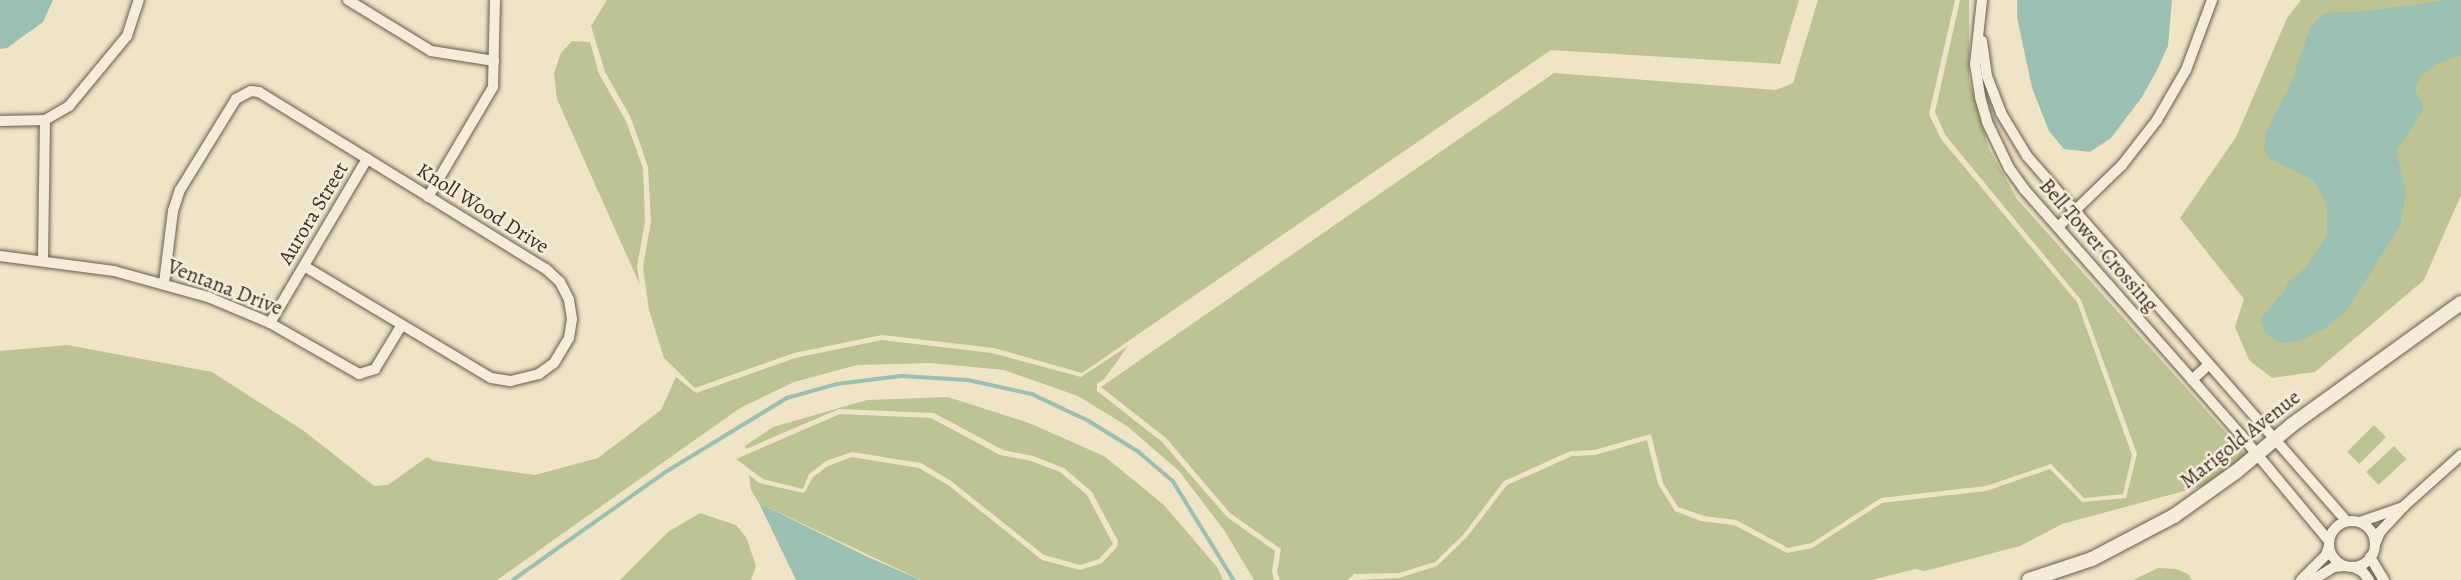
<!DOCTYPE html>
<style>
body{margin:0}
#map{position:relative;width:2461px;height:580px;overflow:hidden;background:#f0e4c6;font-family:Alegreya,serif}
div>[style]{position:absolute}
.green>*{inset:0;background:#bdc392;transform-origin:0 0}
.water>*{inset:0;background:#9bbfb0}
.stream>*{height:3.5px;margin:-1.75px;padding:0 1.75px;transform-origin:1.75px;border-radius:1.75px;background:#9bbfb0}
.roads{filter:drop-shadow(0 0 2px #6c5b4d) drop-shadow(0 0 2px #6c5b4d)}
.street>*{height:10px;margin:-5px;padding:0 5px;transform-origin:5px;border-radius:5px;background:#f5edda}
.street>.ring{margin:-5px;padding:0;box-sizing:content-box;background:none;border:10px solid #f5edda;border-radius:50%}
.secondary>*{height:14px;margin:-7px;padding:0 7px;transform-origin:7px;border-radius:7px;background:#f5edda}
span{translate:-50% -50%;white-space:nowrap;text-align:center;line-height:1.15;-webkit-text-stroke:5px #f5edda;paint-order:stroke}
.street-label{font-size:21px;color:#402d25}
</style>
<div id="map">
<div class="green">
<div style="clip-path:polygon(607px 0,1799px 0,1780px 64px,1551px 50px,1082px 373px,994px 348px,882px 335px,794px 353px,695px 388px,664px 358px,649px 310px,643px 267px,651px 221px,648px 167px,631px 118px,605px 72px,591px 26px)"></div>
<div style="clip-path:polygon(1818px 0,1955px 0,1929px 114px,1941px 139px,2077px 302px,2132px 455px,2123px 494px,2084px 498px,2051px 464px,1986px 486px,1881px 498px,1812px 543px,1788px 548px,1736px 520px,1704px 516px,1678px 507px,1663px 483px,1651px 434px,1594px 450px,1571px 451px,1504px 481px,1463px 535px,1435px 562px,1399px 573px,1354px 574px,1348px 580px,1280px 580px,1277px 572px,1281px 549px,1230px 513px,1166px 438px,1101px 387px,1554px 73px,1776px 90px,1793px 83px)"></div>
<div style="clip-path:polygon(1960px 0,1969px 0,1969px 80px,1989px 149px,2017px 199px,2246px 455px,2203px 486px,2062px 524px,2020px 546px,1925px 571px,1915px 569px,1872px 580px,1354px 580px,1399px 578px,1437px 566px,1467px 537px,1507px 485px,1572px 456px,1595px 455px,1647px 440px,1658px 484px,1675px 511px,1701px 521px,1734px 525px,1787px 553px,1812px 548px,1882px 503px,1986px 491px,2050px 469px,2082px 502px,2126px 498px,2137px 454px,2081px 300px,1946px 136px,1935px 112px)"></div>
<div style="clip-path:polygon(2301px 0,2461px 0,2461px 195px,2424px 280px,2315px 372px,2272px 378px,2249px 360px,2235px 327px,2244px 299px,2180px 218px,2236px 137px,2287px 18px)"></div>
<div style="clip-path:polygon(572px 41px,590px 42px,599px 74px,626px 121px,643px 168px,645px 221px,637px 267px,640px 285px,557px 99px,554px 73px,561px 53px)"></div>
<div style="clip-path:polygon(882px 340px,992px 353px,1081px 377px,1128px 346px,1105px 378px,1097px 384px,1097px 391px,1162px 442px,1227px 517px,1275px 551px,1272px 571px,1274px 580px,1254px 580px,1224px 530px,1179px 471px,1127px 426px,1078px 396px,1004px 370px,931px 363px,857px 365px,794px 382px,740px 408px,497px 580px,0 580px,0 351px,67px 345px,212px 372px,304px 431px,374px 486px,388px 485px,427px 457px,434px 461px,535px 475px,598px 458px,661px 410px,676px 377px,696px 393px,795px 358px)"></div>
<div style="clip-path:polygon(948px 397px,1029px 423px,1104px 456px,1164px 505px,1217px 567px,1223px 580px,921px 580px,759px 503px,751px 490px,749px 475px,759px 483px,804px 493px,813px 477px,828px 466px,852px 457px,919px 468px,948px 485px,1042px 560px,1080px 570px,1102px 563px,1117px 547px,1118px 541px,1092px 492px,1064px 468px,1033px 456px,1003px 450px,934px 413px,839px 409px,746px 449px,745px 446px,773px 427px,867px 400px)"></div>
<div style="clip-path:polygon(840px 414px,931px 418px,1000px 455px,1031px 461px,1060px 472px,1087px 495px,1113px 544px,1099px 559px,1080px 565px,1044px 555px,951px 481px,921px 463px,852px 452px,826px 461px,809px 474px,803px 489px,763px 479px,736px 459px)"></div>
<div style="left:2374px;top:425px;width:17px;height:38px;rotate:45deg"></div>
<div style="left:2394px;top:446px;width:18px;height:38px;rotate:47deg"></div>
<div style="clip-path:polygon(700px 513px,736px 525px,746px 537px,756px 566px,751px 580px,620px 580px,668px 532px)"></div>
<div style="clip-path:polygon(2158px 568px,2176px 569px,2188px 574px,2192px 580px,2133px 580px)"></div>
</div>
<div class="water">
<div style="clip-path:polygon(0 0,53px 0,43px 22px,7px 48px,0 49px)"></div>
<div style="clip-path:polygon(2017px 0,2172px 0,2168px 46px,2156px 72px,2142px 97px,2111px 138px,2090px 152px,2064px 149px,2049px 131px,2032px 88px,2017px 17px)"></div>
<div style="clip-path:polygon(2447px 0,2461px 0,2461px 55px,2437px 64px,2420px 77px,2415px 91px,2423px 104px,2423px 110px,2396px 151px,2406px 193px,2400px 226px,2346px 311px,2324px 329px,2301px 340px,2286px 343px,2275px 340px,2264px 331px,2260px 319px,2283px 293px,2290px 280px,2304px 269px,2327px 236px,2327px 204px,2313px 180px,2269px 158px,2264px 149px,2266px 132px,2290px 86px,2311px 26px,2324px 13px,2369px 11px)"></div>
<div style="clip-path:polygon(759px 503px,868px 557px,921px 580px,796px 580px)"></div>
</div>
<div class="stream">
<div style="left:513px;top:580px;width:185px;rotate:-35.3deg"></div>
<div style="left:664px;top:473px;width:144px;rotate:-31.4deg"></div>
<div style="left:787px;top:398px;width:52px;rotate:-15.6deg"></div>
<div style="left:837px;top:384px;width:64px;rotate:-7.1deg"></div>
<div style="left:901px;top:376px;width:67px;rotate:3.4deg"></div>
<div style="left:968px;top:380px;width:66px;rotate:12.3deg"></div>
<div style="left:1032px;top:394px;width:63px;rotate:25.3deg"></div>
<div style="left:1089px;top:421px;width:59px;rotate:31.8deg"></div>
<div style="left:1139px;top:452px;width:45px;rotate:40.5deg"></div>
<div style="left:1173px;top:481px;width:116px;rotate:58.4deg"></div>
</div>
<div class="roads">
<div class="street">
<div style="left:348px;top:0;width:97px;rotate:31.6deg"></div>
<div style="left:431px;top:51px;width:64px;rotate:9deg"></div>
<div style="left:1982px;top:0;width:64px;rotate:96.2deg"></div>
<div style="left:1975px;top:64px;width:33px;rotate:81deg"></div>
<div style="left:1980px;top:97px;width:26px;rotate:74deg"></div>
<div style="left:1987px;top:122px;width:51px;rotate:64.4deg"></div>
<div style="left:2009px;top:168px;width:26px;rotate:54deg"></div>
<div style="left:2024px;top:189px;width:328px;rotate:48.6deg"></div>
<div style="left:2241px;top:435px;width:138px;rotate:50.3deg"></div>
<div style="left:1982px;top:41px;width:35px;rotate:82deg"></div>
<div style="left:1987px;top:76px;width:40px;rotate:69deg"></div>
<div style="left:2001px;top:113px;width:50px;rotate:58.8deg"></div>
<div style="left:2027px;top:156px;width:485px;rotate:48.8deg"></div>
<div style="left:0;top:121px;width:45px;rotate:-1.3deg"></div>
<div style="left:45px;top:120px;width:28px;rotate:-30deg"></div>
<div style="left:69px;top:106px;width:91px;rotate:-50.4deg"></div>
<div style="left:127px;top:36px;width:38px;rotate:-72deg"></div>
<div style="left:428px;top:197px;width:128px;rotate:-59.4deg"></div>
<div style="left:493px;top:87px;width:87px;rotate:-88.7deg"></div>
<div style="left:2058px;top:227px;width:89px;rotate:-44.1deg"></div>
<div style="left:2122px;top:165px;width:57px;rotate:-52.1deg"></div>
<div style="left:2157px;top:120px;width:58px;rotate:-59.9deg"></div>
<div style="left:2186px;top:70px;width:75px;rotate:-69.6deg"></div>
<div style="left:0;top:256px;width:115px;rotate:7.5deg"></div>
<div style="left:114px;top:271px;width:98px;rotate:15.5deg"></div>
<div style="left:208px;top:297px;width:67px;rotate:22.8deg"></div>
<div style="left:270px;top:323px;width:103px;rotate:29.8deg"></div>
<div style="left:359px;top:374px;width:17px;rotate:-17deg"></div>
<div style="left:375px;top:369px;width:50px;rotate:-58.8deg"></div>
<div style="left:43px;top:260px;width:140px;rotate:-89.2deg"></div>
<div style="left:164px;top:283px;width:73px;rotate:-82.9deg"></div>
<div style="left:173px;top:211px;width:22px;rotate:-72deg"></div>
<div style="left:180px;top:190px;width:107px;rotate:-58.4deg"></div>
<div style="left:236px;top:99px;width:17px;rotate:-28deg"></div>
<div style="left:251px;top:91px;width:8px;rotate:7deg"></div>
<div style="left:259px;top:92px;width:337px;rotate:31.7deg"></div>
<div style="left:546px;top:269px;width:19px;rotate:43deg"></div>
<div style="left:560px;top:282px;width:20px;rotate:63deg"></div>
<div style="left:569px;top:300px;width:19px;rotate:81deg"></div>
<div style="left:572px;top:319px;width:19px;rotate:99deg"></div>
<div style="left:569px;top:338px;width:29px;rotate:121deg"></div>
<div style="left:554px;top:363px;width:19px;rotate:144deg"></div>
<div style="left:539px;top:374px;width:30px;rotate:166deg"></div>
<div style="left:510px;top:381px;width:19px;rotate:-171deg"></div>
<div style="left:491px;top:378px;width:218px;rotate:-149.1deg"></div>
<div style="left:270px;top:323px;width:191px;rotate:-59.4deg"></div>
<div style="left:2192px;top:380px;width:23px;rotate:-43deg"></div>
<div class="ring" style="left:2329px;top:521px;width:36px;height:36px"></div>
<div style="left:2360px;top:522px;width:46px;rotate:-19.2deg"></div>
<div style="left:2375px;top:544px;width:13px;rotate:-67deg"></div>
<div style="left:2380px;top:532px;width:34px;rotate:-47deg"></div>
<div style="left:2403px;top:507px;width:78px;rotate:-41.9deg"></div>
<div style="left:2370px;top:557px;width:27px;rotate:59deg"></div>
<div style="left:2353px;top:567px;width:10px;rotate:24deg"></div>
<div style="left:2362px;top:571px;width:11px;rotate:52deg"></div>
<div style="left:2301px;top:580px;width:35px;rotate:-45deg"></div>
<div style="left:2326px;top:555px;width:9px;rotate:-72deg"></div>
<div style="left:2313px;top:580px;width:25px;rotate:-32deg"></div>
<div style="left:2334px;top:567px;width:10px;rotate:-6deg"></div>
</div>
<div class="secondary">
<div style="left:2029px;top:580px;width:66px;rotate:-18.4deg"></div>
<div style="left:2092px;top:559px;width:93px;rotate:-27.7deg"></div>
<div style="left:2174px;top:516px;width:77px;rotate:-35.5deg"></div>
<div style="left:2237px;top:471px;width:73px;rotate:-40deg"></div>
<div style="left:2293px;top:424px;width:207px;rotate:-35.8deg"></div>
</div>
</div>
<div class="street-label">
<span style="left:483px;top:208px;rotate:32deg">Knoll Wood Drive</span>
<span style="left:313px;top:213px;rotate:-59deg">Aurora Street</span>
<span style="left:2099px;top:245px;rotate:49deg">Bell Tower Crossing</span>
<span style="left:225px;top:287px;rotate:21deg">Ventana Drive</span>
<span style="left:2240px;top:439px;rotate:-38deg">Marigold Avenue</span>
</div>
</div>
